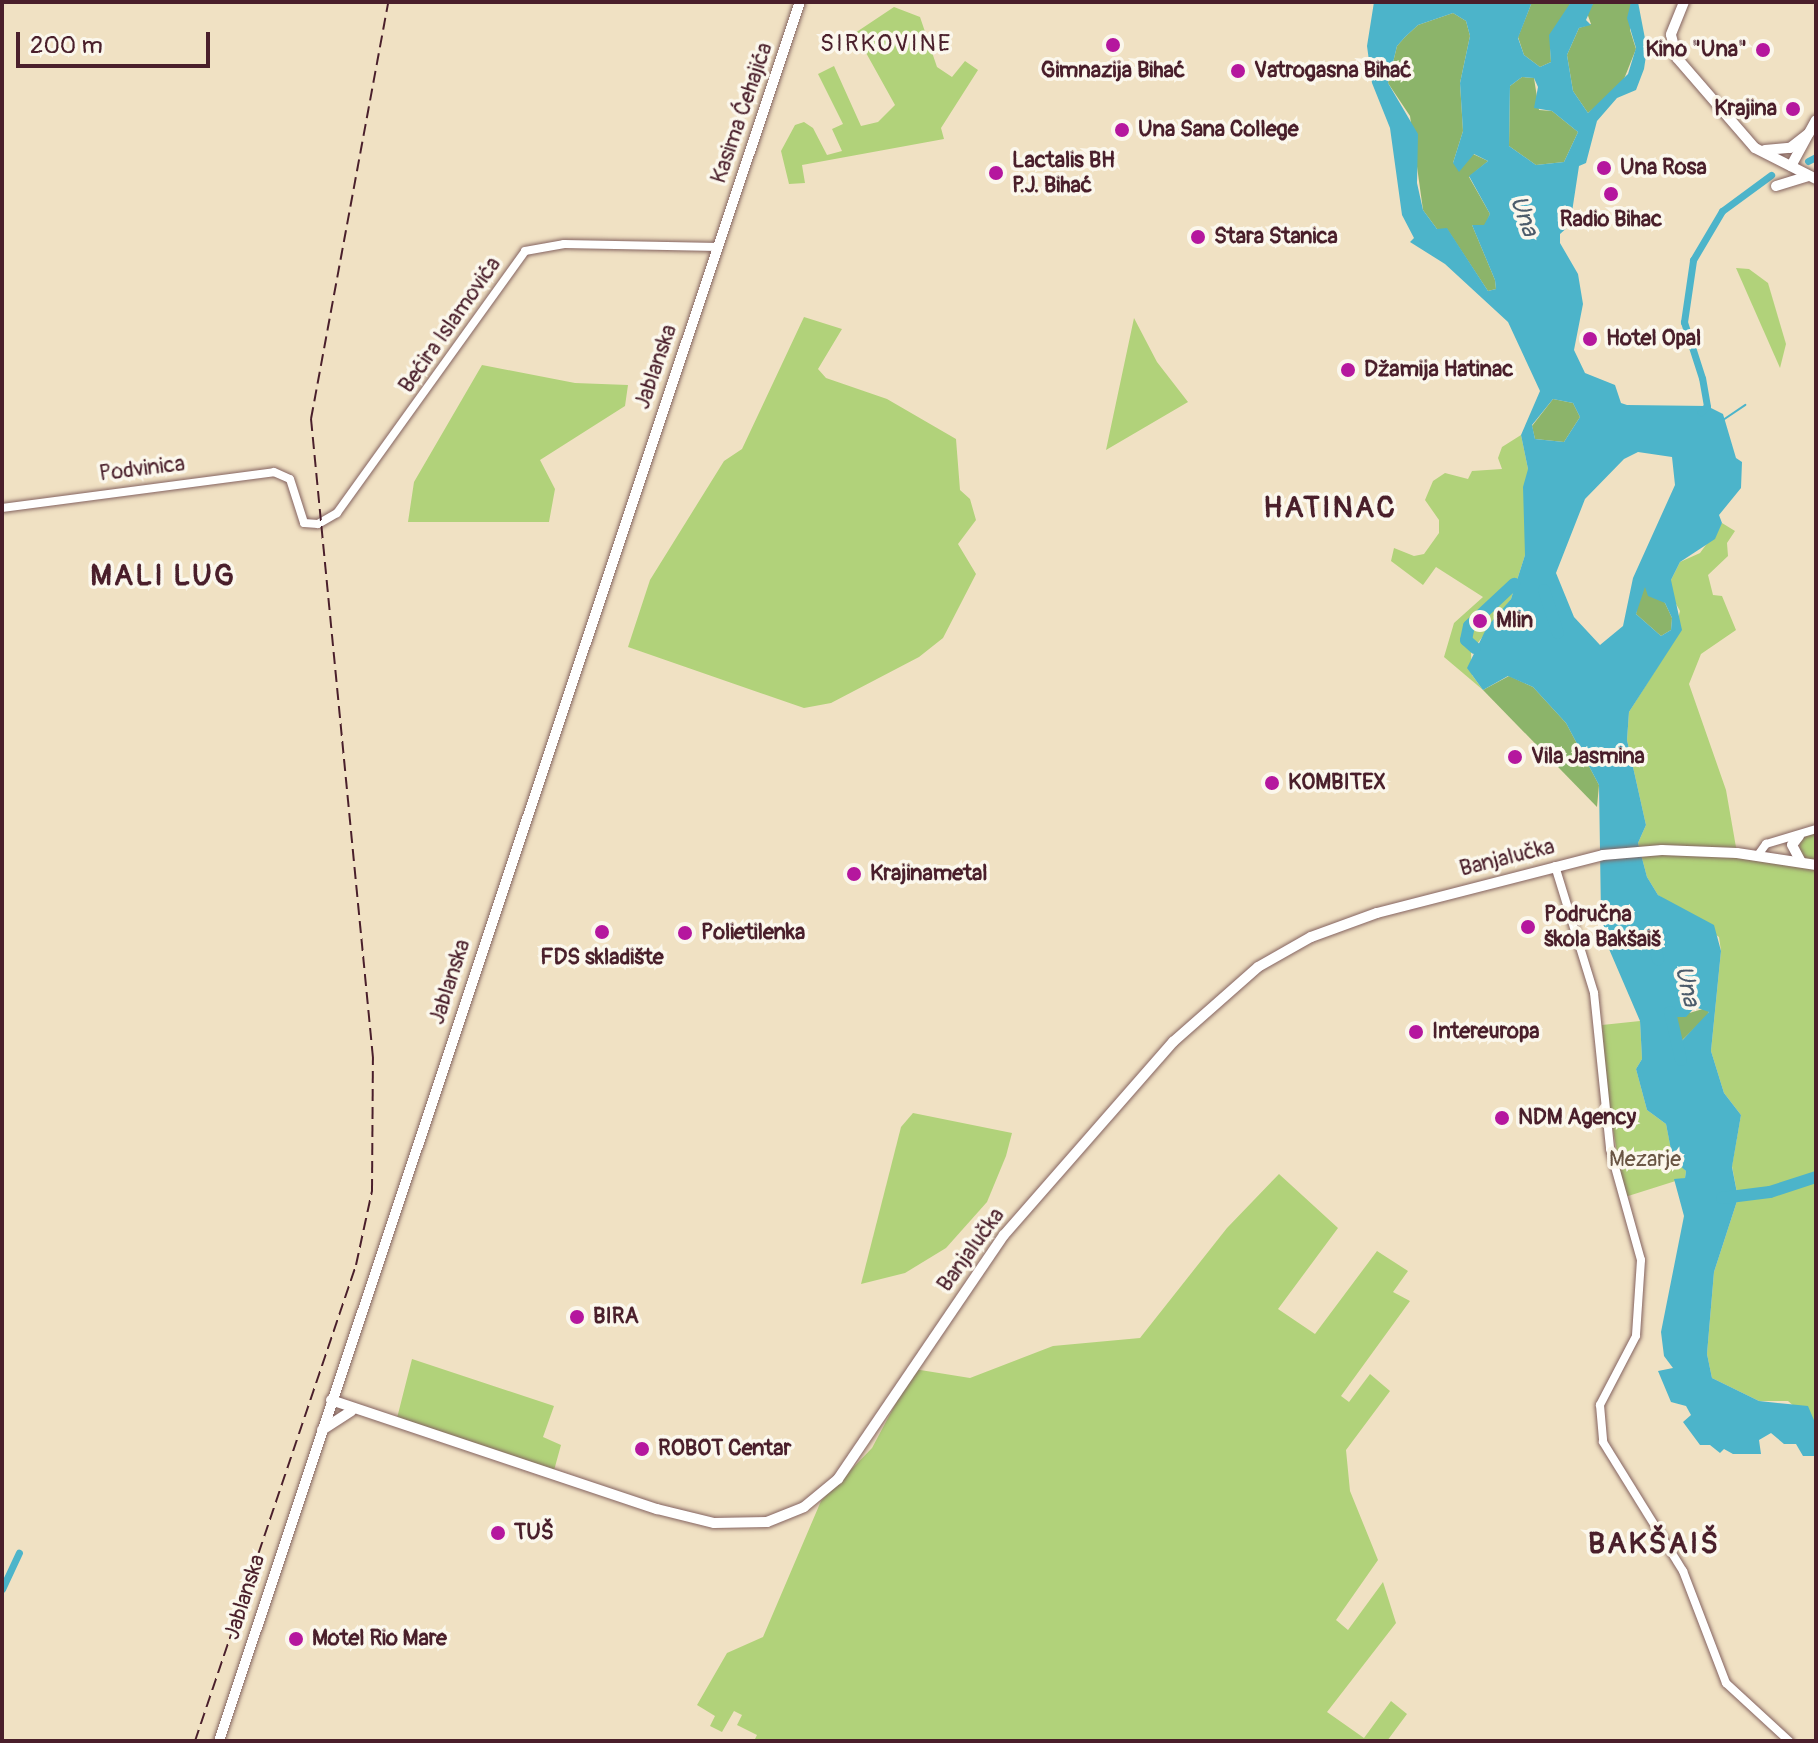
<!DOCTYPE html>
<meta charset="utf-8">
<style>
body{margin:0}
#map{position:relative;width:1818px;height:1743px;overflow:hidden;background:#f0e1c3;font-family:Pangolin,sans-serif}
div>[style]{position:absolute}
.green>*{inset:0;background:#b1d27a}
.forest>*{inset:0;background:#8cb46a}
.water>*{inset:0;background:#4cb4ca}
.stream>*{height:2px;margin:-1px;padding:0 1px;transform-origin:1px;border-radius:1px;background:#4cb4ca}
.canal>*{height:7px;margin:-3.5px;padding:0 3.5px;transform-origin:3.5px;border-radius:3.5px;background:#4cb4ca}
.river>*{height:12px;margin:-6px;padding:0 6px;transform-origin:6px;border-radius:6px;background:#4cb4ca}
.roads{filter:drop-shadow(0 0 2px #846360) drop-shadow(0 0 2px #846360)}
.minor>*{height:8px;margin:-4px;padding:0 4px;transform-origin:4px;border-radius:4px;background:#fff}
.major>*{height:10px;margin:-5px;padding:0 5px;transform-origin:5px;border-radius:5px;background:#fff}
.rail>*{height:2px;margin-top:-1px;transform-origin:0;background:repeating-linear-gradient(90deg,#4a1f2b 0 12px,transparent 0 18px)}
.dots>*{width:22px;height:22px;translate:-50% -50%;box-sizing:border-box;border:4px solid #fbf7ec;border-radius:50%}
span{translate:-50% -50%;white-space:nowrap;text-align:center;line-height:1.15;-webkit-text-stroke:7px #fbf7ec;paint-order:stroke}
.poi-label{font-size:22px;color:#4a1f2b;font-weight:700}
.right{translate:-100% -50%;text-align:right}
.left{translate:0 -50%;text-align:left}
.street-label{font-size:22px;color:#4a1f2b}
.park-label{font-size:22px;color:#695543}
.neighbourhood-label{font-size:24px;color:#4a1f2b;letter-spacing:2px}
.water-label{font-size:24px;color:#4b5b6b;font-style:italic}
.district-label{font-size:30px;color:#4a1f2b;font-weight:700;letter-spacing:2px}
.frame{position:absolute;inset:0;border:4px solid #4a1f2b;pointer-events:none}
.scale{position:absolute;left:16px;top:32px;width:194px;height:36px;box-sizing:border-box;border:4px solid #4a1f2b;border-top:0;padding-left:10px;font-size:24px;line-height:28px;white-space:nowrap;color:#4a1f2b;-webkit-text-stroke:6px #fbf7ec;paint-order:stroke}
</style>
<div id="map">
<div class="green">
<div style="clip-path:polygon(894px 7px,920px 17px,937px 67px,952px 77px,965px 61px,978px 70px,941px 128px,944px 139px,802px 165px,805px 183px,789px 184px,781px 151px,795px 125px,804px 122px,813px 128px,827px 155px,842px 151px,832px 129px,843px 124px,818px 74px,834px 66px,861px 126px,878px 122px,895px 105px,855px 33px)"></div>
<div style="clip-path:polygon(1736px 268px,1749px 269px,1768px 283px,1786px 344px,1780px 368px)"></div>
<div style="clip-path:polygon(804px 317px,842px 329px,818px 369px,826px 378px,887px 399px,956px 439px,960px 490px,970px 499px,976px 520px,958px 544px,976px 574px,943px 638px,919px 657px,831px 703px,804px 708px,628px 647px,650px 580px,724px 461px,742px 449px)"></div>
<div style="clip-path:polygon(1134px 318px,1157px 362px,1188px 402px,1106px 450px)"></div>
<div style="clip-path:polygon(482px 365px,575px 383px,628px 385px,625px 406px,540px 460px,555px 489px,549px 522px,408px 522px,414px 482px)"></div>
<div style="clip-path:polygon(1521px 435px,1528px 469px,1525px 555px,1511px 599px,1471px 652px,1472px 675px,1483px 690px,1444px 657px,1454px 623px,1483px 597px,1436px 567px,1423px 585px,1391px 561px,1394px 548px,1414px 556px,1424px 554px,1439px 533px,1439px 520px,1425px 500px,1433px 481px,1445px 473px,1468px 479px,1472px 471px,1502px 469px,1498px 458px,1502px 447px)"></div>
<div style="clip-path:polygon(1722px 523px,1735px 531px,1727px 543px,1728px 556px,1708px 575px,1713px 595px,1722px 596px,1736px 630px,1701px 654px,1689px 684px,1726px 790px,1737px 853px,1801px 861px,1799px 836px,1816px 829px,1816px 1425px,1788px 1401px,1759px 1401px,1712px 1378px,1707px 1354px,1714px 1272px,1738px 1198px,1732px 1166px,1741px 1115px,1724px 1093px,1711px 1051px,1721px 951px,1719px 937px,1658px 895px,1647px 877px,1638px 843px,1646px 825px,1627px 740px,1629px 712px,1672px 644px,1680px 611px,1671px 595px,1671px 580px,1680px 562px,1700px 553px)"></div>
<div style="clip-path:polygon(1640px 1021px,1642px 1059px,1636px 1069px,1647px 1110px,1666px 1124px,1673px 1159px,1686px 1171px,1685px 1178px,1625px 1197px,1607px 1096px,1602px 1025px)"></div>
<div style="clip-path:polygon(913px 1113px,1012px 1133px,1006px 1156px,987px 1202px,946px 1248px,905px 1273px,861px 1284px,901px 1127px)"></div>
<div style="clip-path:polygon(1279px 1174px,1338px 1228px,1278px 1309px,1315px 1334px,1377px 1251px,1408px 1271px,1393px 1292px,1410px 1301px,1341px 1396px,1349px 1402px,1370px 1374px,1390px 1391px,1346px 1450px,1350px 1491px,1378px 1560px,1336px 1620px,1348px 1630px,1383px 1582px,1396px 1623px,1327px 1712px,1364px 1738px,1391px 1701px,1407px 1714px,1387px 1741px,754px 1741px,757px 1735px,737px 1725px,742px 1715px,734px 1711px,722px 1732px,710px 1726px,715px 1716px,697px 1705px,727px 1653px,763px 1637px,821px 1501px,872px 1448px,914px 1369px,970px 1378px,1053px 1346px,1140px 1338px,1227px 1228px)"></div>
<div style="clip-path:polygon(412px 1359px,554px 1406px,543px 1437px,561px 1445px,553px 1474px,396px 1422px)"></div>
</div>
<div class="forest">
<div style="clip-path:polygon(1532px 2px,1571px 2px,1550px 45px,1551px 62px,1540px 67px,1524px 55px,1518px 37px)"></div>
<div style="clip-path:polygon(1594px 2px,1631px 2px,1630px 30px,1636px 49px,1622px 84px,1588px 113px,1573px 91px,1567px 55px,1579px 28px,1591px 24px,1587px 13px)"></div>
<div style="clip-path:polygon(1453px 13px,1466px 21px,1470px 36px,1460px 83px,1463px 131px,1453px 163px,1473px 154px,1488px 161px,1469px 177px,1490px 214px,1485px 225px,1472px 225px,1495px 280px,1496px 289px,1488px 291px,1447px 229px,1437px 229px,1423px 210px,1410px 116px,1388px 83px,1397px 46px,1405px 37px,1418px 25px)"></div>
<div style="clip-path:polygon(1522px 77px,1534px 78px,1539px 110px,1552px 111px,1578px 132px,1564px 162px,1536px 165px,1509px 146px,1510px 86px)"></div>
<div style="clip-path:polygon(1553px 399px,1573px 403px,1580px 417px,1564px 442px,1535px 439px,1532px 426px)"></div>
<div style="clip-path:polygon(1645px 586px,1665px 603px,1672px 618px,1671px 630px,1661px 636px,1636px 614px,1640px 590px)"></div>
<div style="clip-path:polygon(1509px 676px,1533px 687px,1566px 723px,1599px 785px,1597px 807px,1483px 690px)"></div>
<div style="clip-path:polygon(1706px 1008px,1709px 1012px,1705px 1018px,1675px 1047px,1671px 1030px,1676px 1017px)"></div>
</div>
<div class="water">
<div style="clip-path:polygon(evenodd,1374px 2px,1532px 2px,1518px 38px,1524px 55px,1540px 67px,1551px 62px,1549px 35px,1571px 2px,1594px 2px,1586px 20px,1591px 25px,1579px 28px,1567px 55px,1573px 91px,1588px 113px,1628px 74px,1636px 48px,1627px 18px,1631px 2px,1638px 2px,1647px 49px,1644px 69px,1636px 90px,1617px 98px,1597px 121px,1586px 163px,1579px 166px,1570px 225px,1560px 234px,1560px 243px,1578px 274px,1583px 304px,1574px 350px,1585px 373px,1615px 385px,1621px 403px,1627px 405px,1707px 406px,1723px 414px,1736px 458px,1742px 462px,1741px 488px,1719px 515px,1722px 523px,1715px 539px,1680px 562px,1671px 580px,1682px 630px,1629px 712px,1627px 740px,1646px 825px,1638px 843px,1647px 877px,1658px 895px,1714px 925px,1721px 951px,1711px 1051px,1724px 1093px,1741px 1115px,1732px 1167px,1738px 1198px,1714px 1272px,1707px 1354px,1712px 1378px,1759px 1401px,1808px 1406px,1816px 1425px,1816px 1456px,1803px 1456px,1796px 1444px,1784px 1444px,1771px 1433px,1759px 1440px,1761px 1454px,1733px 1454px,1724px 1449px,1720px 1453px,1710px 1445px,1700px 1445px,1683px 1422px,1691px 1415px,1686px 1406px,1671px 1402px,1658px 1371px,1673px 1368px,1664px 1356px,1661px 1332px,1684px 1216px,1674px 1179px,1685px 1178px,1686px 1171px,1673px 1160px,1666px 1124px,1647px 1110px,1636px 1069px,1642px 1059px,1640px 1021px,1609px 949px,1601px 916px,1599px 785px,1566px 723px,1533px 687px,1508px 676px,1483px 690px,1467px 668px,1487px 627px,1511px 599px,1525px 555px,1523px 487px,1528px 469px,1521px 435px,1540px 391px,1508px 322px,1445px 264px,1410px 242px,1414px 238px,1402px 215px,1390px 128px,1372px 83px,1367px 46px,1374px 2px,1453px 13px,1466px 21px,1470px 36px,1460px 83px,1463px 131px,1453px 163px,1459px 172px,1474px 154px,1488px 161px,1469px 176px,1490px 214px,1484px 225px,1472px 225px,1495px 280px,1496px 289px,1488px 291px,1447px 228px,1437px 229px,1423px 210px,1417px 183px,1418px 134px,1388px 83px,1397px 46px,1405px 37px,1418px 25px,1453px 13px,1374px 2px,1522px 77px,1534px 78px,1538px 87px,1534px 108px,1552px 111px,1578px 132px,1564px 162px,1536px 165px,1509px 146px,1510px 86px,1522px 77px,1374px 2px,1553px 399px,1573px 403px,1580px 417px,1564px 442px,1535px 439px,1532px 425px,1553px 399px,1374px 2px,1638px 452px,1672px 457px,1675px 485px,1633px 578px,1623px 626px,1600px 645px,1574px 617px,1556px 573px,1585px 499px,1624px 459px,1638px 452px,1374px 2px,1645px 587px,1648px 596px,1665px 603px,1672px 618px,1671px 630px,1661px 636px,1636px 614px,1645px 587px,1374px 2px,1695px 1007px,1709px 1012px,1676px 1047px,1671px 1030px,1676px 1017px,1686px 1017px,1695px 1007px)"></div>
</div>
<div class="stream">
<div style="left:1723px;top:420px;width:27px;rotate:-34deg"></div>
</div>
<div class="canal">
<div style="left:1808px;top:161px;width:9px;rotate:-27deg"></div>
<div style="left:1701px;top:412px;width:8px;rotate:-45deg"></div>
<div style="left:1707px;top:406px;width:28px;rotate:-100deg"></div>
<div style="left:1702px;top:378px;width:59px;rotate:-107.8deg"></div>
<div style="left:1684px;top:322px;width:63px;rotate:-81.7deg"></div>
<div style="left:1693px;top:260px;width:57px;rotate:-59.4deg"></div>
<div style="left:1722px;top:211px;width:61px;rotate:-36.3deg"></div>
<div style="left:2px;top:1589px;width:40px;rotate:-65deg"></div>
</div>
<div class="river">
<div style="left:1544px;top:590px;width:45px;rotate:72deg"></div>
<div style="left:1475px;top:648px;width:12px;rotate:-138deg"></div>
<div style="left:1466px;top:640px;width:14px;rotate:-78deg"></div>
<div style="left:1469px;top:626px;width:62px;rotate:-43deg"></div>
<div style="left:1630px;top:929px;width:28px;rotate:32deg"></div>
<div style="left:1654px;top:944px;width:16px;rotate:75deg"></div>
<div style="left:1670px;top:1012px;width:49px;rotate:77.1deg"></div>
<div style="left:1722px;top:1198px;width:48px;rotate:-7.1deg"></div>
<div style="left:1770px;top:1192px;width:48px;rotate:-18.1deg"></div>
</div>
<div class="roads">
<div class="minor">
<div style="left:2px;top:508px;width:274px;rotate:-7.5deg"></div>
<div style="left:274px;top:472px;width:17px;rotate:24deg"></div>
<div style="left:290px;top:479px;width:46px;rotate:72.3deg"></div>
<div style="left:304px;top:523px;width:14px;rotate:4deg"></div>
<div style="left:318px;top:524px;width:22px;rotate:-30deg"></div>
<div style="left:337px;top:513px;width:322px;rotate:-54.3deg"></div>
<div style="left:525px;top:251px;width:40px;rotate:-10deg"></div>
<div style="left:564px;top:244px;width:154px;rotate:1.1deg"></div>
<div style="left:1758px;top:855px;width:14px;rotate:-54deg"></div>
<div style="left:1766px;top:844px;width:52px;rotate:-16.7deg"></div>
<div style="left:1555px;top:866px;width:133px;rotate:72.9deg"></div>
<div style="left:1594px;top:993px;width:157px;rotate:84.1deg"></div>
<div style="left:1610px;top:1149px;width:115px;rotate:74.4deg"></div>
<div style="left:1641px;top:1260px;width:76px;rotate:93.8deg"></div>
<div style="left:1636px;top:1336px;width:78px;rotate:117.6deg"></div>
<div style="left:1600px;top:1405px;width:37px;rotate:85deg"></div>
<div style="left:1603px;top:1442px;width:152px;rotate:58.2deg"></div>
<div style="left:1683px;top:1571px;width:120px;rotate:69deg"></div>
<div style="left:1726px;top:1683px;width:86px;rotate:42.6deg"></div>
</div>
<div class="major">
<div style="left:1684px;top:2px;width:35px;rotate:112deg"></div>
<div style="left:1671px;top:35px;width:24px;rotate:75deg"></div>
<div style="left:1677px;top:58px;width:119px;rotate:49.1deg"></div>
<div style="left:1755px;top:148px;width:68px;rotate:26.9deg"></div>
<div style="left:1765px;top:150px;width:25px;rotate:-5deg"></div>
<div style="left:1790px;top:148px;width:24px;rotate:-38deg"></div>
<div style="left:1791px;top:166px;width:52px;rotate:-61.5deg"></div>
<div style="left:1776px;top:186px;width:34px;rotate:-17deg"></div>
<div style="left:1799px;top:836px;width:11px;rotate:128deg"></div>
<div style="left:1792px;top:845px;width:19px;rotate:62deg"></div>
<div style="left:331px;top:1400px;width:344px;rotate:18.5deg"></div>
<div style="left:657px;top:1509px;width:59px;rotate:13.8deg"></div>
<div style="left:714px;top:1523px;width:53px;rotate:-1.1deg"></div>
<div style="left:767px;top:1522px;width:40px;rotate:-22deg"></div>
<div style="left:804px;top:1507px;width:44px;rotate:-39.5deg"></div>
<div style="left:838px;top:1479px;width:295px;rotate:-55.8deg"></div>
<div style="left:1004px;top:1235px;width:257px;rotate:-48.8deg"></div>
<div style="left:1173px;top:1042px;width:113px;rotate:-41.4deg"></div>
<div style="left:1258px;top:967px;width:61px;rotate:-29.5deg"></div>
<div style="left:1311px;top:937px;width:70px;rotate:-20deg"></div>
<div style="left:1377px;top:913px;width:233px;rotate:-14.4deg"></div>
<div style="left:1603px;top:855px;width:59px;rotate:-4.8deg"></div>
<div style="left:1662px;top:850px;width:75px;rotate:2.3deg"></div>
<div style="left:1737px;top:853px;width:80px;rotate:8.6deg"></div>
<div style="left:322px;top:1430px;width:35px;rotate:-33deg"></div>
<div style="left:219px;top:1741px;width:1833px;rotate:-71.53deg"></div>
</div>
</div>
<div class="rail">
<div style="left:195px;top:1741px;width:502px;rotate:-71.31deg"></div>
<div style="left:356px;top:1265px;width:76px;rotate:-77.8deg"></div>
<div style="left:372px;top:1191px;width:133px;rotate:-89.6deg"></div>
<div style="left:373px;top:1058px;width:642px;rotate:-95.54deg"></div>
<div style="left:311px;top:419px;width:424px;rotate:-79.5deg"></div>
</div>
<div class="dots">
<div style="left:1113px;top:45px;background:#b5179e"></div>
<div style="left:1763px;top:50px;background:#b5179e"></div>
<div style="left:1238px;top:71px;background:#b5179e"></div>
<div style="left:1793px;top:109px;background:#b5179e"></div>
<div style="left:1122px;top:130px;background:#b5179e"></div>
<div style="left:1604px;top:168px;background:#b5179e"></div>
<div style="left:996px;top:173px;background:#b5179e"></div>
<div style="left:1611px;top:194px;background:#b5179e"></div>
<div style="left:1198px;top:237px;background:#b5179e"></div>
<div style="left:1590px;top:339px;background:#b5179e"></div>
<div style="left:1348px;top:370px;background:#b5179e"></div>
<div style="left:1480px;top:621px;background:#b5179e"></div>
<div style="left:1515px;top:757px;background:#b5179e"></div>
<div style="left:1272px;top:783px;background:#b5179e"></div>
<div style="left:854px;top:874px;background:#b5179e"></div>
<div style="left:1528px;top:927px;background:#b5179e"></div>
<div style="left:602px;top:932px;background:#b5179e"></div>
<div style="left:685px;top:933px;background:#b5179e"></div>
<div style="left:1416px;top:1032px;background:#b5179e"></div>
<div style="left:1502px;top:1118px;background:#b5179e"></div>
<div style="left:577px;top:1317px;background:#b5179e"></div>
<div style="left:642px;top:1449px;background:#b5179e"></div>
<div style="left:498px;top:1533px;background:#b5179e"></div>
<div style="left:296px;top:1639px;background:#b5179e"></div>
</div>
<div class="poi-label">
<span class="right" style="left:1747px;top:50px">Kino "Una"</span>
<span style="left:1113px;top:71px">Gimnazija Bihać</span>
<span class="left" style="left:1254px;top:71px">Vatrogasna Bihać</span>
<span class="right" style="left:1777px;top:109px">Krajina</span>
<span class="left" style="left:1138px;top:130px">Una Sana College</span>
<span class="left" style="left:1012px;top:173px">Lactalis BH<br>P.J. Bihać</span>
<span class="left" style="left:1620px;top:168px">Una Rosa</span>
<span style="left:1611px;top:220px">Radio Bihac</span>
<span class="left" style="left:1214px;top:237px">Stara Stanica</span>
<span class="left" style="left:1606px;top:339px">Hotel Opal</span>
<span class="left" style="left:1364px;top:370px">Džamija Hatinac</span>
<span class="left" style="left:1496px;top:621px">Mlin</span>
<span class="left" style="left:1531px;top:757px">Vila Jasmina</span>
<span class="left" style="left:1288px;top:783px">KOMBITEX</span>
<span class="left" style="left:870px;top:874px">Krajinametal</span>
<span class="left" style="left:1544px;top:927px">Područna<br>škola Bakšaiš</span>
<span class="left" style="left:701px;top:933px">Polietilenka</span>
<span style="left:602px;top:958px">FDS skladište</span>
<span class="left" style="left:1432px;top:1032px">Intereuropa</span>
<span class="left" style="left:1518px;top:1118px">NDM Agency</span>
<span class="left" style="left:593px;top:1317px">BIRA</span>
<span class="left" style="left:658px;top:1449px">ROBOT Centar</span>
<span class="left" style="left:514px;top:1533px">TUŠ</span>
<span class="left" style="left:312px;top:1639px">Motel Rio Mare</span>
</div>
<div class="street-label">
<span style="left:742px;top:113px;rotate:-71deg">Kasima Ćehajića</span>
<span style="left:450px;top:325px;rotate:-55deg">Bećira Islamovića</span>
<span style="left:656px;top:367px;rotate:-71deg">Jablanska</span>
<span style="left:142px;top:469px;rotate:-7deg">Podvinica</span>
<span style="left:1507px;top:858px;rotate:-14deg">Banjalučka</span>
<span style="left:450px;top:982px;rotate:-72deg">Jablanska</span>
<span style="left:971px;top:1250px;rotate:-54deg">Banjalučka</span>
<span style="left:245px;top:1597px;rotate:-72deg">Jablanska</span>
</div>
<div class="park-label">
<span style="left:1645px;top:1160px">Mezarje</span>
</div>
<div class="neighbourhood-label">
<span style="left:886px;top:44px">SIRKOVINE</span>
</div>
<div class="water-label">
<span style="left:1524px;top:216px;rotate:70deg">Una</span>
<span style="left:1687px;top:986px;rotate:77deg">Una</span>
</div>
<div class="district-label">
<span style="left:1330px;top:508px">HATINAC</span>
<span style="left:163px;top:576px">MALI LUG</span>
<span style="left:1654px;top:1544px">BAKŠAIŠ</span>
</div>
<div class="frame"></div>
<div class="scale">200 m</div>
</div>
